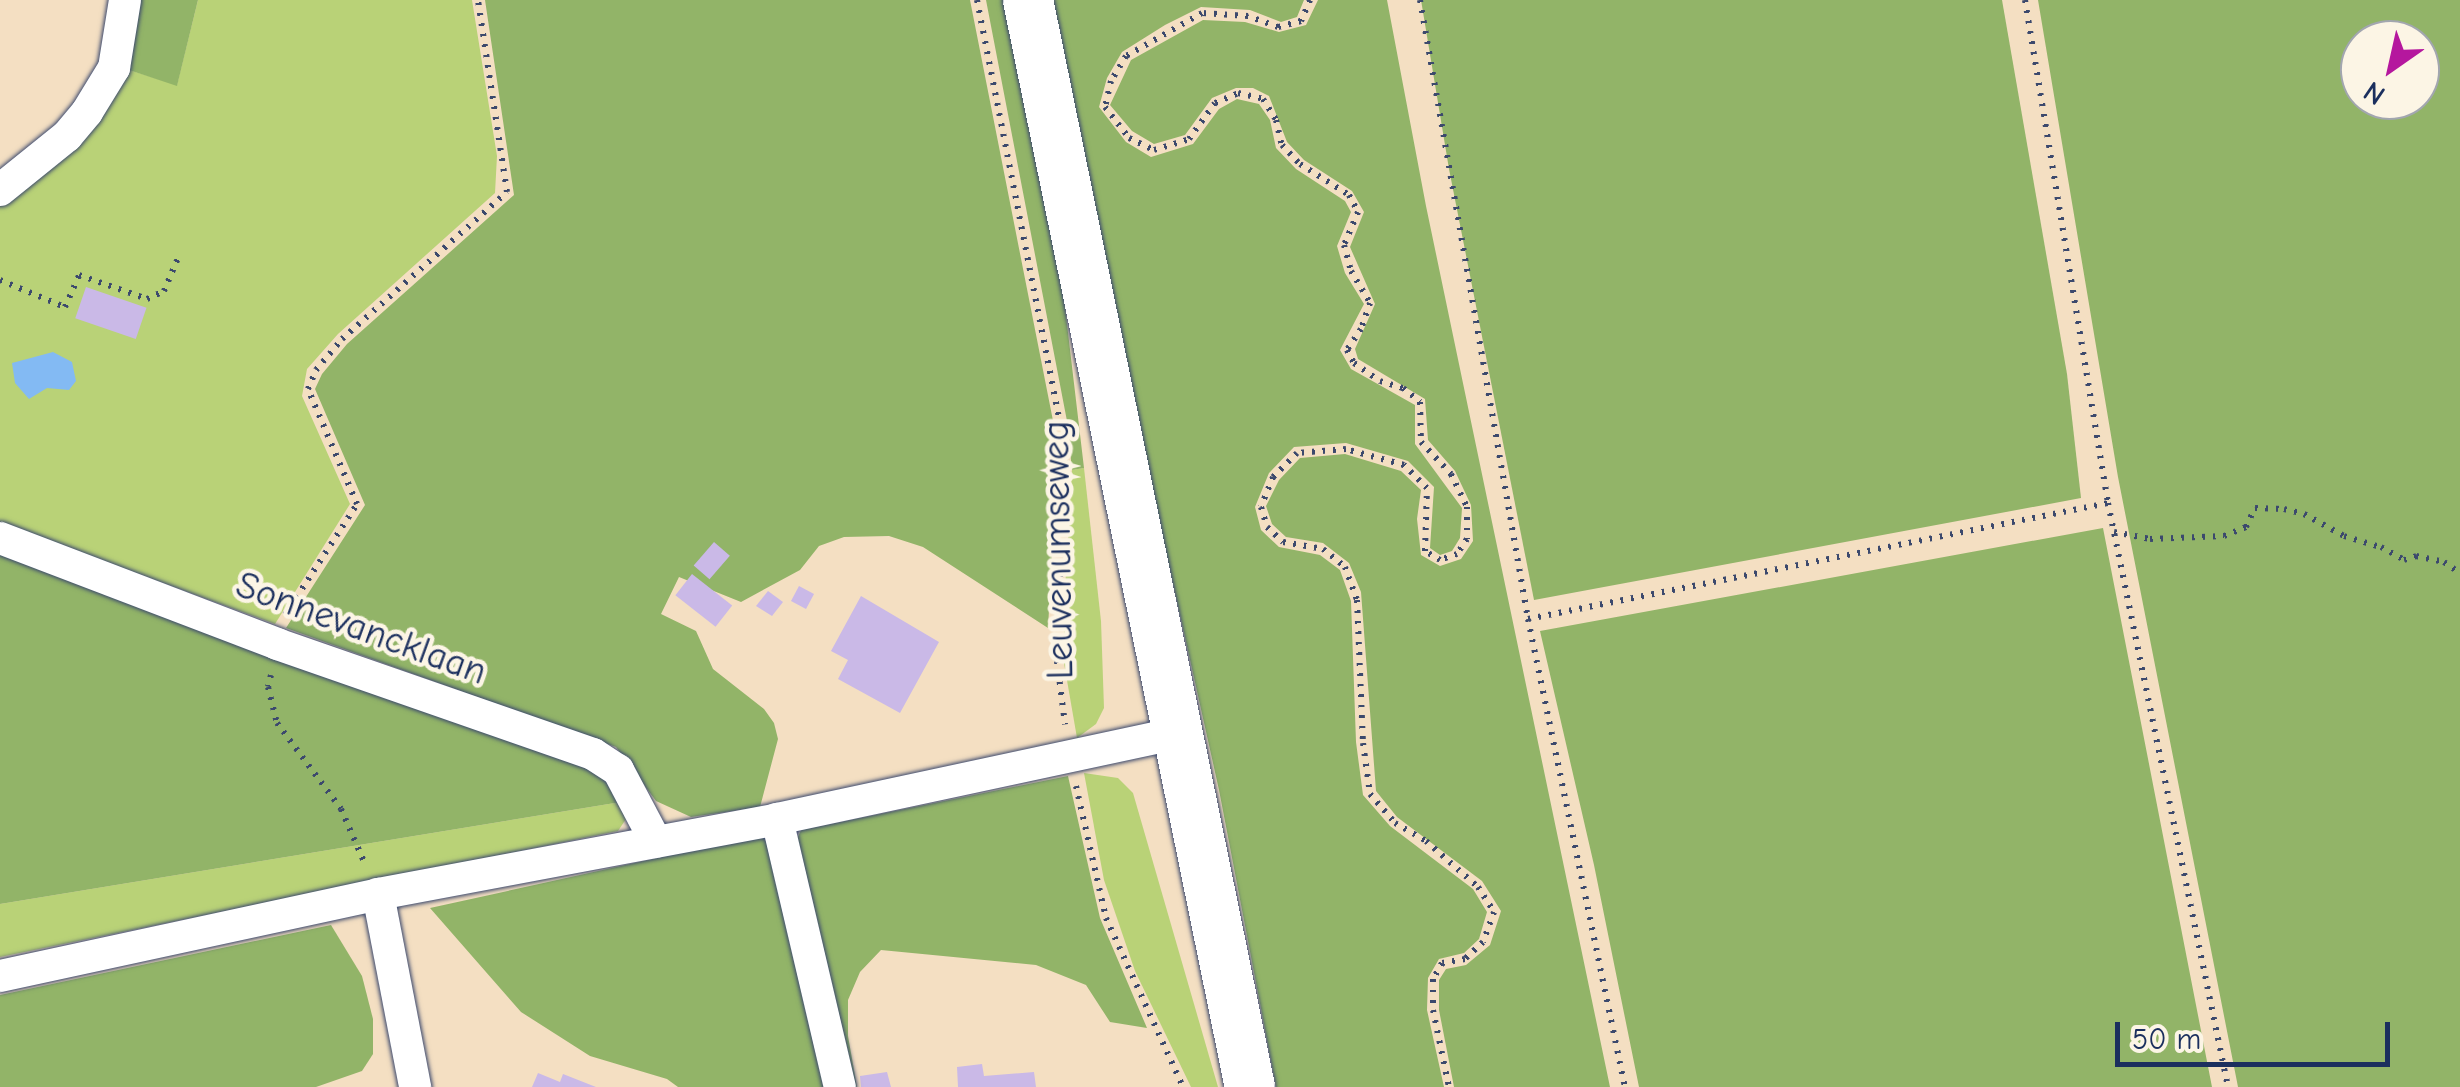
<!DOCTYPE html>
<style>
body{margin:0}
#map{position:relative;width:2460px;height:1087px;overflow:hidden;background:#f4dfc2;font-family:"Comic Neue",sans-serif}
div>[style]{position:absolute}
.green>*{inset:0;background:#b9d277}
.forest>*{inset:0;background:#92b468}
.water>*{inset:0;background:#83baf3}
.building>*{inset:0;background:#cab9e7;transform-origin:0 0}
.path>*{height:6px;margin-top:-3px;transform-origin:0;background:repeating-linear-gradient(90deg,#3c496d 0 2.5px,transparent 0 10.5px)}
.roads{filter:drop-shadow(0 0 2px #3c496d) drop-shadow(0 0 2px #3c496d)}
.minor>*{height:32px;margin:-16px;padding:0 16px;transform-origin:16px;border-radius:16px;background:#fff}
.primary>*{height:50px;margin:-25px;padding:0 25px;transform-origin:25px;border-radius:25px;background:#fff}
span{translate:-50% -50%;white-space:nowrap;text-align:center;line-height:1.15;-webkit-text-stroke:9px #fcf5e5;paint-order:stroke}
.street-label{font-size:38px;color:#1b2f5e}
.north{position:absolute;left:2340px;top:20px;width:100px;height:100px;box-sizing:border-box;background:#fcf5e5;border:2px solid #a2a6af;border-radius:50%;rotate:214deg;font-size:28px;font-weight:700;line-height:40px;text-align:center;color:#1b2f5e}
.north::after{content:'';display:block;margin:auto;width:35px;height:45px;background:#b5179e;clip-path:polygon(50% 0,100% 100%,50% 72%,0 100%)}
.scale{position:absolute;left:2115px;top:1022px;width:275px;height:45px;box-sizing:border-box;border:5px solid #1b2f5e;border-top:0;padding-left:12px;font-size:30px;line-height:35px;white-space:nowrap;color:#1b2f5e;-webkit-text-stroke:8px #fcf5e5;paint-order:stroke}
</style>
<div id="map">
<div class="green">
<div style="clip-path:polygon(198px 0,472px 0,497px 156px,495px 193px,338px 334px,307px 369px,302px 396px,350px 504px,275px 624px,0 523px,0 204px,126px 69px,177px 85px)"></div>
<div style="clip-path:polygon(1084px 468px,1101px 621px,1104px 708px,1096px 724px,1077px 738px,1064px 663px,1064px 607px,1072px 470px)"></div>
<div style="clip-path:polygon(1084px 773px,1118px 778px,1133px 793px,1218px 1087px,1191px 1087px,1135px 971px,1104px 880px)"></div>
<div style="clip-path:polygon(621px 802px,626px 819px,618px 831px,0 957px,0 904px)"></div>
</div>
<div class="forest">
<div style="clip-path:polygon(136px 0,198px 0,177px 86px,126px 69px)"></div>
<div style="clip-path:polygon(485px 0,970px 0,1058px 446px,1048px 628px,923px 547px,889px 536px,844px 537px,819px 546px,800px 570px,741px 602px,679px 577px,661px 614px,696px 631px,713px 669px,764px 709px,774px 723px,778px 739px,760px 807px,691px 817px,656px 801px,616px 747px,286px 628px,365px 505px,315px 389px,322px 374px,347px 344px,514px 195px)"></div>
<div style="clip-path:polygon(986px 0,1006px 0,1060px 265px,1084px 468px,1072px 470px,1067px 421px)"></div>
<div style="clip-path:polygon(1048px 0,1304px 0,1297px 17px,1281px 22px,1250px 10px,1201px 7px,1165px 25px,1122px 52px,1107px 78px,1099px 107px,1126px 142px,1151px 157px,1193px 144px,1219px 109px,1237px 99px,1259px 104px,1270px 120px,1276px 148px,1296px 169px,1345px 201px,1351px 212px,1337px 246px,1345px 273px,1364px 304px,1340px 350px,1351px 369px,1415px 405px,1415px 444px,1462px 508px,1460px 538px,1452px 551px,1440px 555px,1430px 548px,1434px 487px,1408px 461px,1346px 443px,1294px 447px,1269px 473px,1255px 507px,1261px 530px,1279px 547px,1320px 555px,1340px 570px,1351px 601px,1356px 742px,1363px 795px,1390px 826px,1473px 889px,1487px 912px,1479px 939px,1464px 953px,1439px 959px,1428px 978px,1427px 1010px,1444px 1087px,1276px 1087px,1219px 790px,1100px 256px)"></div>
<div style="clip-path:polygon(1318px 0,1387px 0,1426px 206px,1610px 1087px,1454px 1087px,1439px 1010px,1439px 980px,1446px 969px,1466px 965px,1490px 945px,1501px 911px,1482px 881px,1397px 817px,1376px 791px,1361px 592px,1349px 563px,1323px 543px,1286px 537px,1272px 524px,1266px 506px,1279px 480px,1300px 458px,1345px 454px,1401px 471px,1421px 490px,1417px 519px,1421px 555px,1440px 566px,1461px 559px,1473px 541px,1471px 505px,1455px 471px,1428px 440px,1425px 399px,1358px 359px,1355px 349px,1375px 304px,1350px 247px,1364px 212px,1352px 191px,1304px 160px,1287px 142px,1269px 96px,1253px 88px,1236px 88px,1212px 98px,1185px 135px,1154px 144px,1132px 131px,1110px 105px,1131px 60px,1203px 20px,1245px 22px,1279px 32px,1306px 25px)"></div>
<div style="clip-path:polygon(1421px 0,2002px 0,2067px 374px,2081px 498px,1534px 600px,1449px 169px)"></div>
<div style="clip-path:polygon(evenodd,2038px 0,2460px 0,2460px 1087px,2238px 1087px,2118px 477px,2038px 0,2360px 40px,2420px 40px,2420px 100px,2360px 100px,2360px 40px)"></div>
<div style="clip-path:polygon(2103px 528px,2212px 1087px,1639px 1087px,1594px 865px,1540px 631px)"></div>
<div style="clip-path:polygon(0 554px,586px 768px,608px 778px,621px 802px,0 904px)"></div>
<div style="clip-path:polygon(1068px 776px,1100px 918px,1147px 1028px,1110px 1022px,1086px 985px,1036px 965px,881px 950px,860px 972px,848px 1000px,848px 1036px,857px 1087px,849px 1087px,793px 848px,801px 830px)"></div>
<div style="clip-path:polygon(762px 835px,770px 848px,829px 1087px,678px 1087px,667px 1079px,590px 1056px,521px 1012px,430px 908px)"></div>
<div style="clip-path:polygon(331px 925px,362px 976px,373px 1019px,373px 1054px,362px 1071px,316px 1087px,0 1087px,0 995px)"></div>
</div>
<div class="water">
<div style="clip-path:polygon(53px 352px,72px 362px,76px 381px,69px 390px,47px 388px,29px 399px,15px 383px,12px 363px)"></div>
</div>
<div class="building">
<div style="left:86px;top:287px;width:64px;height:33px;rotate:19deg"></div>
<div style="left:714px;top:542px;width:21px;height:31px;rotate:41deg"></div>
<div style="left:692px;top:574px;width:51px;height:27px;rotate:38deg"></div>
<div style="left:799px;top:586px;width:17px;height:17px;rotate:28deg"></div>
<div style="clip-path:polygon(768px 591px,783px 602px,772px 616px,756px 606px)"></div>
<div style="clip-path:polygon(861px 596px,939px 642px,900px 713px,838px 679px,848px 660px,831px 651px)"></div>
<div style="clip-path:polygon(982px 1064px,984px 1076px,1034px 1072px,1036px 1087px,958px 1087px,957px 1067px)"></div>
<div style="clip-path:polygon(887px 1072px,891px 1087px,861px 1087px,860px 1076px)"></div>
<div style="clip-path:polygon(538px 1073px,560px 1082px,563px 1074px,596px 1087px,532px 1087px)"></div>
</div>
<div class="path">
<div style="left:977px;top:0;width:458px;rotate:78.9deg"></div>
<div style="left:1065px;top:449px;width:212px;rotate:92.2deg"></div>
<div style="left:1057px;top:661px;width:64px;rotate:82.8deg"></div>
<div style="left:1310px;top:0;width:23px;rotate:113deg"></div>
<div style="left:1301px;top:21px;width:24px;rotate:165deg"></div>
<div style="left:1278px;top:27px;width:32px;rotate:-160deg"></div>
<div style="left:1248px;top:16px;width:46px;rotate:-176.3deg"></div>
<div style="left:1202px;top:13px;width:87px;rotate:150.5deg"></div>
<div style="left:1126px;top:56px;width:29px;rotate:121deg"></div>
<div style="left:1111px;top:81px;width:27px;rotate:103deg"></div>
<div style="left:1105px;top:107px;width:39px;rotate:52deg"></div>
<div style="left:1129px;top:138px;width:28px;rotate:26deg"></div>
<div style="left:1154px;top:150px;width:37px;rotate:-17deg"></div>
<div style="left:1189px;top:139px;width:44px;rotate:-54.2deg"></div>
<div style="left:1215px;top:103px;width:25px;rotate:-23deg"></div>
<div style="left:1238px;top:93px;width:26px;rotate:13deg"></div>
<div style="left:1263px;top:99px;width:25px;rotate:58deg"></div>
<div style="left:1276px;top:120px;width:26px;rotate:77deg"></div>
<div style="left:1282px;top:145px;width:26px;rotate:47deg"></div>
<div style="left:1300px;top:164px;width:58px;rotate:32.3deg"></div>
<div style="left:1349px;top:195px;width:19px;rotate:62deg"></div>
<div style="left:1358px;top:212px;width:36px;rotate:113deg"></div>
<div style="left:1344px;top:245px;width:27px;rotate:75deg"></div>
<div style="left:1351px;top:271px;width:37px;rotate:59deg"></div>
<div style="left:1370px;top:303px;width:28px;rotate:109deg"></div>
<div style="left:1361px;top:329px;width:25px;rotate:124deg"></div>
<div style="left:1347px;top:350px;width:15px;rotate:62deg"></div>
<div style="left:1354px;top:363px;width:32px;rotate:35deg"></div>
<div style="left:1380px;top:381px;width:24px;rotate:17deg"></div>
<div style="left:1403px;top:388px;width:22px;rotate:39deg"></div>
<div style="left:1420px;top:402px;width:40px;rotate:88.6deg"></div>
<div style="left:1421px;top:442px;width:44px;rotate:46.8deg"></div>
<div style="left:1451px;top:474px;width:37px;rotate:64deg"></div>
<div style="left:1467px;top:507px;width:32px;rotate:90deg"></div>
<div style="left:1467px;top:539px;width:18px;rotate:124deg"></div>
<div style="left:1457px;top:554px;width:18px;rotate:161deg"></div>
<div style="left:1440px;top:560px;width:17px;rotate:-149deg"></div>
<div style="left:1425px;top:551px;width:63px;rotate:-88.2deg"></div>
<div style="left:1427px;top:488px;width:33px;rotate:-135deg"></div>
<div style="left:1404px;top:465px;width:60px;rotate:-164.6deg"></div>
<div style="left:1346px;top:449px;width:49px;rotate:175.3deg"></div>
<div style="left:1297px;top:453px;width:34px;rotate:135deg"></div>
<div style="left:1273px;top:477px;width:32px;rotate:112deg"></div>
<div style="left:1261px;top:507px;width:21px;rotate:73deg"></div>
<div style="left:1267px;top:527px;width:22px;rotate:43deg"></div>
<div style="left:1283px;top:542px;width:41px;rotate:9.9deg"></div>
<div style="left:1323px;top:549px;width:28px;rotate:39deg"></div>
<div style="left:1345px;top:567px;width:35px;rotate:70deg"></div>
<div style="left:1357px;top:600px;width:143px;rotate:87.6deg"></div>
<div style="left:1363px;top:743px;width:51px;rotate:82.2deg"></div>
<div style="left:1370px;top:794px;width:38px;rotate:49deg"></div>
<div style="left:1395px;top:823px;width:36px;rotate:30deg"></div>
<div style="left:1426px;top:841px;width:69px;rotate:41.5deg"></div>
<div style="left:1478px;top:887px;width:30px;rotate:57deg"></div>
<div style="left:1494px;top:912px;width:32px;rotate:110deg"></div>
<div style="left:1483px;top:942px;width:25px;rotate:137deg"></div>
<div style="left:1465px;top:959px;width:23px;rotate:170deg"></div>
<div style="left:1442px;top:963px;width:18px;rotate:119deg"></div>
<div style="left:1433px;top:979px;width:31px;rotate:90deg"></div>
<div style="left:1433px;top:1010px;width:79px;rotate:78.3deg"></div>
<div style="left:1420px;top:0;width:628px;rotate:80.1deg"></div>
<div style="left:1528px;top:619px;width:478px;rotate:78.3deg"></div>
<div style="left:2025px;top:0;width:510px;rotate:80.63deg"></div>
<div style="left:2108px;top:503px;width:596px;rotate:78.39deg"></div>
<div style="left:0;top:280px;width:70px;rotate:22.6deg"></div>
<div style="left:65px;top:307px;width:35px;rotate:-66deg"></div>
<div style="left:79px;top:275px;width:72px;rotate:19.4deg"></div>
<div style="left:147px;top:299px;width:19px;rotate:-25deg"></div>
<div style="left:164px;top:291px;width:36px;rotate:-67deg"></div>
<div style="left:2114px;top:532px;width:37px;rotate:11deg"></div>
<div style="left:2150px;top:539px;width:74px;rotate:-2.3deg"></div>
<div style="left:2224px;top:536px;width:24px;rotate:-22deg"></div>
<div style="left:2246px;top:527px;width:21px;rotate:-65deg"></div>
<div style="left:2255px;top:508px;width:29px;rotate:2deg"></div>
<div style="left:2284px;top:509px;width:21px;rotate:14deg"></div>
<div style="left:2304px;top:514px;width:46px;rotate:28.8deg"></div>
<div style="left:2344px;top:536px;width:39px;rotate:17deg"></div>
<div style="left:2381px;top:547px;width:26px;rotate:29deg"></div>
<div style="left:2404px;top:560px;width:13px;rotate:-18deg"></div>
<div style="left:2416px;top:556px;width:29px;rotate:12deg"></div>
<div style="left:2444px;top:562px;width:19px;rotate:35deg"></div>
<div style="left:285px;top:615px;width:132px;rotate:-57deg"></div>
<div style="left:357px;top:504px;width:125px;rotate:-113.1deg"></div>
<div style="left:308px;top:389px;width:21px;rotate:-67deg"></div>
<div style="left:316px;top:370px;width:40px;rotate:-50deg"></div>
<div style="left:342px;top:339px;width:221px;rotate:-41.7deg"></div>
<div style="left:507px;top:192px;width:194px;rotate:-98.6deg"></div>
<div style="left:1528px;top:619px;width:591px;rotate:-11.31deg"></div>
<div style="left:271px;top:675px;width:12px;rotate:104deg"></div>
<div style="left:268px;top:687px;width:37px;rotate:76deg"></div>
<div style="left:277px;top:723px;width:107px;rotate:53.3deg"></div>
<div style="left:341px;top:809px;width:60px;rotate:66.4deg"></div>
<div style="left:1076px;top:786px;width:135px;rotate:77.2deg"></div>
<div style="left:1106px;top:918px;width:186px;rotate:65.5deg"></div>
</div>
<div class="roads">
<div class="minor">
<div style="left:0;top:190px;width:86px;rotate:-38.9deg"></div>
<div style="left:67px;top:136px;width:31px;rotate:-50deg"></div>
<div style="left:87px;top:112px;width:52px;rotate:-58.5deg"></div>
<div style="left:114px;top:68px;width:69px;rotate:-80.8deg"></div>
<div style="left:0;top:538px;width:297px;rotate:20.9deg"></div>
<div style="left:277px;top:644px;width:335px;rotate:19.2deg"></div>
<div style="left:593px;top:754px;width:30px;rotate:33deg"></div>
<div style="left:618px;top:770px;width:81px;rotate:62.2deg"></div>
<div style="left:777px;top:819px;width:275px;rotate:76.8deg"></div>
<div style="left:378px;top:894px;width:197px;rotate:79.1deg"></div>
<div style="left:0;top:976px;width:387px;rotate:-12.2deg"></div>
<div style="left:378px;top:894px;width:406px;rotate:-10.6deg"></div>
<div style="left:777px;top:819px;width:411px;rotate:-12.1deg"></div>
</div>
<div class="primary">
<div style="left:1028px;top:0;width:1109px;rotate:78.46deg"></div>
</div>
</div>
<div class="street-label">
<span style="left:1059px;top:550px;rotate:-91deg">Leuvenumseweg</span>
<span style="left:361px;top:629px;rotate:20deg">Sonnevancklaan</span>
</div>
<div class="north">N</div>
<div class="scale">50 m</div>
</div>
